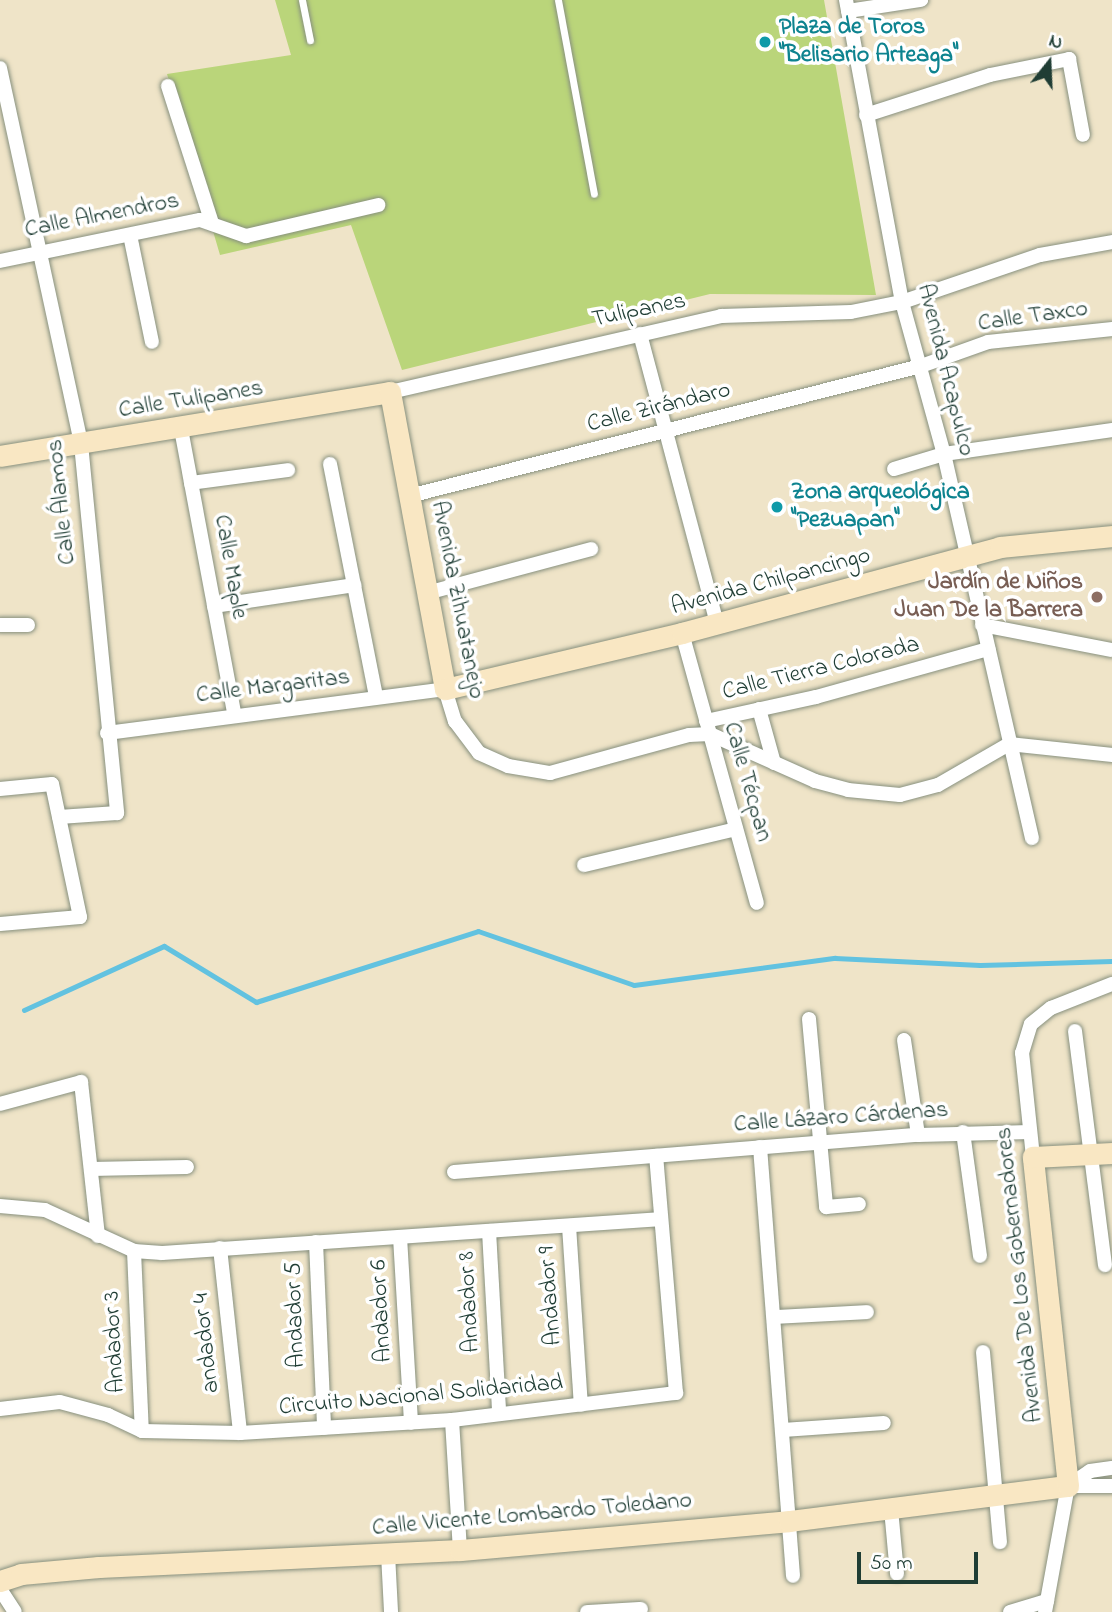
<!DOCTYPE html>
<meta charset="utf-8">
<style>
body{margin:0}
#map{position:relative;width:1112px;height:1612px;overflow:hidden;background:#efe4c8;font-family:"Indie Flower",sans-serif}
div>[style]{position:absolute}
.green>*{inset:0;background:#bad57a}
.stream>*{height:5px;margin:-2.5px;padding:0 2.5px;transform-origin:2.5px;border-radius:2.5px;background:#62c2e0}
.roads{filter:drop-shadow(0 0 2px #87907e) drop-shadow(0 0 2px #87907e)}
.lane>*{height:7px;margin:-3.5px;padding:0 3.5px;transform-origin:3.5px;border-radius:3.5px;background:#fff}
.street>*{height:14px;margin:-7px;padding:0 7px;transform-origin:7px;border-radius:7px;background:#fff}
.secondary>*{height:21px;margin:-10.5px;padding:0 10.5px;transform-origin:10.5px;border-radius:10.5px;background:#f9e7c3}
.dots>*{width:19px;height:19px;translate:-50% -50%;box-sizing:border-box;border:4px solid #fff;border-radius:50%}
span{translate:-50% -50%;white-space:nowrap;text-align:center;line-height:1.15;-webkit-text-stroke:7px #fff;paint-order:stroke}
.culture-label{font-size:24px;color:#0d838f;font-weight:700}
.left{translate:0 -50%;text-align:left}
.street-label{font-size:24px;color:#1f3d34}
.education-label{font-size:24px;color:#785e54;font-weight:700}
.right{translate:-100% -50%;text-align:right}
.north{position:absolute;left:1014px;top:28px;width:70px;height:70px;-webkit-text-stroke:5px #fff;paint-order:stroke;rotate:18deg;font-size:19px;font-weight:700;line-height:28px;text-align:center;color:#1f3d34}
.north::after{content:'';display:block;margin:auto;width:24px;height:32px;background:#1f3d34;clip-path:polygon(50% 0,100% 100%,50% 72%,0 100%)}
.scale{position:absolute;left:857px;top:1552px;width:121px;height:32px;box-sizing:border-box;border:4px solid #1f3d34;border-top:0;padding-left:9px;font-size:21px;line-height:24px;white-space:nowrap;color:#1f3d34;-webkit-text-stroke:5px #fff;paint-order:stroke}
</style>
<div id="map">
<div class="green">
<div style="clip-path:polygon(275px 0,824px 0,876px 295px,710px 294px,402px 370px,351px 225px,220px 255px,167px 74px,291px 55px)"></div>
</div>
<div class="stream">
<div style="left:24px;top:1010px;width:154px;rotate:-24.6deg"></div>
<div style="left:164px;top:946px;width:108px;rotate:31.3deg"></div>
<div style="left:256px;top:1002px;width:233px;rotate:-17.7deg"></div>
<div style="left:478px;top:931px;width:165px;rotate:19.1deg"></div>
<div style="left:634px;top:985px;width:203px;rotate:-7.7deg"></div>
<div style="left:835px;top:958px;width:145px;rotate:2.8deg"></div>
<div style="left:980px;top:965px;width:132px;rotate:-1.7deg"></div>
</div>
<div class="roads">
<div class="lane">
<div style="left:302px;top:0;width:41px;rotate:78.7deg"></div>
<div style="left:558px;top:0;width:197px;rotate:79.5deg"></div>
</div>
<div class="street">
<div style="left:846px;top:0;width:307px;rotate:79.5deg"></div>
<div style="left:902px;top:302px;width:158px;rotate:74.6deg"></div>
<div style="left:944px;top:454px;width:394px;rotate:77.1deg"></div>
<div style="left:848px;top:11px;width:74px;rotate:-8.6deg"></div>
<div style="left:0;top:68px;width:385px;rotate:77.8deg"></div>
<div style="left:81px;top:444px;width:371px;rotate:84.4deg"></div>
<div style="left:117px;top:813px;width:58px;rotate:176.1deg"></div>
<div style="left:168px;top:86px;width:144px;rotate:72.2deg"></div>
<div style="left:866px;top:115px;width:130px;rotate:-17.9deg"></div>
<div style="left:990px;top:75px;width:81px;rotate:-11.4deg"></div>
<div style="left:1069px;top:59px;width:77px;rotate:79.6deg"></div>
<div style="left:130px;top:235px;width:109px;rotate:78.4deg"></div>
<div style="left:0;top:261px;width:204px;rotate:-11.6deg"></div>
<div style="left:200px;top:220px;width:49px;rotate:19.2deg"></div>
<div style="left:246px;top:236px;width:136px;rotate:-13.2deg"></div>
<div style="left:640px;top:334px;width:300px;rotate:75.1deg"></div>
<div style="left:390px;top:392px;width:340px;rotate:-12.9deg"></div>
<div style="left:721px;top:316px;width:130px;rotate:-1.8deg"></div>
<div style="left:851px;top:312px;width:52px;rotate:-11.1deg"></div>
<div style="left:902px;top:302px;width:146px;rotate:-18.8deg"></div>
<div style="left:1040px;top:255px;width:73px;rotate:-10.2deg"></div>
<div style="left:181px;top:429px;width:289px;rotate:79.4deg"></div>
<div style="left:330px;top:464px;width:237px;rotate:78.8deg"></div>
<div style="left:894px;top:469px;width:52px;rotate:-16.7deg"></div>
<div style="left:944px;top:454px;width:170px;rotate:-8.1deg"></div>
<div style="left:191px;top:483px;width:98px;rotate:-7.6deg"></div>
<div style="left:409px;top:496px;width:528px;rotate:-14.25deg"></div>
<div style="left:921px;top:366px;width:71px;rotate:-19.7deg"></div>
<div style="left:988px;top:342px;width:125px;rotate:-6deg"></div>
<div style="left:427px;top:593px;width:170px;rotate:-15deg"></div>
<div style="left:214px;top:606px;width:142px;rotate:-8.5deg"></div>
<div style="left:0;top:625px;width:28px"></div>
<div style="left:982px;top:625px;width:132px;rotate:10.9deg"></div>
<div style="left:682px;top:633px;width:280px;rotate:74.5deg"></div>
<div style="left:759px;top:709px;width:56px;rotate:74.5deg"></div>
<div style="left:706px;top:721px;width:113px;rotate:-12.3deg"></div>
<div style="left:816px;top:697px;width:179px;rotate:-15.6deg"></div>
<div style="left:107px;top:733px;width:341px;rotate:-7.4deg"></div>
<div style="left:445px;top:689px;width:34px;rotate:73deg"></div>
<div style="left:455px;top:721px;width:40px;rotate:53deg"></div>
<div style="left:479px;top:753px;width:32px;rotate:24deg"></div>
<div style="left:508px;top:766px;width:43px;rotate:9.5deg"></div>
<div style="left:550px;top:773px;width:144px;rotate:-15.3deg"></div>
<div style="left:689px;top:735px;width:21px;rotate:-3deg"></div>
<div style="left:710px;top:734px;width:115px;rotate:24.1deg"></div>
<div style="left:815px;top:781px;width:34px;rotate:15deg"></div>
<div style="left:848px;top:790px;width:52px;rotate:5.5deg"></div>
<div style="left:900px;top:795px;width:39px;rotate:-15deg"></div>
<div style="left:938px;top:785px;width:82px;rotate:-30deg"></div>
<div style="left:1009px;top:744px;width:104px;rotate:6.1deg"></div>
<div style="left:0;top:789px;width:52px;rotate:-5.5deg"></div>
<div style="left:52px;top:784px;width:136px;rotate:78.1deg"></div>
<div style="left:80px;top:917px;width:80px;rotate:175deg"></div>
<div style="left:584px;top:865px;width:156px;rotate:-13.3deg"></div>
<div style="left:809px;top:1019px;width:189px;rotate:84.8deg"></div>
<div style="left:826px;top:1207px;width:33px;rotate:-5deg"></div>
<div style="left:1075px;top:1031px;width:236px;rotate:82.7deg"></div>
<div style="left:904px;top:1040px;width:96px;rotate:81.6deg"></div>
<div style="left:0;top:1104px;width:84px;rotate:-15.2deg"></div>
<div style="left:81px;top:1082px;width:155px;rotate:83.7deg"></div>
<div style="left:963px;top:1132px;width:125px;rotate:82.2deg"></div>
<div style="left:760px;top:1147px;width:430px;rotate:85.6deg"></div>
<div style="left:1033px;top:1157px;width:105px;rotate:-96deg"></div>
<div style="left:1022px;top:1053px;width:30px;rotate:-73deg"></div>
<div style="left:1031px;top:1024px;width:26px;rotate:-39deg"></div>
<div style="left:1051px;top:1008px;width:66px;rotate:-21.5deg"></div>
<div style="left:91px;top:1169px;width:96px;rotate:-1.2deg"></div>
<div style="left:454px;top:1172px;width:465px;rotate:-4.6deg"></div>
<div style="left:918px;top:1135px;width:112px;rotate:-1.5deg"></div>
<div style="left:0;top:1206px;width:45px;rotate:5.1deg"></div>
<div style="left:45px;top:1210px;width:98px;rotate:24.7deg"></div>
<div style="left:134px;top:1251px;width:28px;rotate:4deg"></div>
<div style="left:162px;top:1253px;width:498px;rotate:-3.9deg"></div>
<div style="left:569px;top:1226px;width:179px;rotate:86.2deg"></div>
<div style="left:489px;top:1231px;width:181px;rotate:86.8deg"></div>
<div style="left:400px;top:1237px;width:186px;rotate:86.6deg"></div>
<div style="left:316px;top:1242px;width:186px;rotate:87.5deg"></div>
<div style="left:220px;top:1248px;width:186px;rotate:83.8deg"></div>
<div style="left:134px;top:1251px;width:180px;rotate:87.5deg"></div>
<div style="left:775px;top:1317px;width:92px;rotate:-3.1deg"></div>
<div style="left:983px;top:1352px;width:191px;rotate:84.9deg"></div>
<div style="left:0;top:1409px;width:60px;rotate:-6.7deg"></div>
<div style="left:60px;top:1402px;width:50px;rotate:15.2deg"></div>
<div style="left:108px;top:1415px;width:38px;rotate:25deg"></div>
<div style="left:142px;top:1431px;width:98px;rotate:1.2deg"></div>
<div style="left:240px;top:1433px;width:212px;rotate:-3.5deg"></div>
<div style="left:452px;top:1420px;width:226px;rotate:-6.9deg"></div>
<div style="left:676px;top:1393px;width:238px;rotate:-94.8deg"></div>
<div style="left:452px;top:1420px;width:130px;rotate:86.5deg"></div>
<div style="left:783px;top:1430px;width:101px;rotate:-4deg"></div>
<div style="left:1068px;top:1486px;width:27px;rotate:-34deg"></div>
<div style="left:1090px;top:1471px;width:22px;rotate:-8deg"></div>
<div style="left:1068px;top:1486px;width:44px"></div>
<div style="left:891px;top:1509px;width:65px;rotate:84.7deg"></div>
<div style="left:388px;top:1554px;width:58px;rotate:87deg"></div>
<div style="left:0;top:1589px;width:27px;rotate:57deg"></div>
<div style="left:587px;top:1612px;width:54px;rotate:-3.2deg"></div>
<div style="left:1010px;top:1612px;width:39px;rotate:-17deg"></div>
<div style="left:1045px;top:1612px;width:128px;rotate:-79.7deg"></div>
</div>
<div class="secondary">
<div style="left:0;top:456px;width:395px;rotate:-9.3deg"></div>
<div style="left:390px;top:392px;width:302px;rotate:79.5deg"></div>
<div style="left:445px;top:689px;width:244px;rotate:-13.3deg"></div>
<div style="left:682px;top:633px;width:329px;rotate:-15.1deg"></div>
<div style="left:1000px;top:547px;width:113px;rotate:-5.6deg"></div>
<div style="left:0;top:1581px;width:22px;rotate:-18deg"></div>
<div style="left:21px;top:1574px;width:78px;rotate:-5.1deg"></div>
<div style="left:99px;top:1567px;width:361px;rotate:-2.7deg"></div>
<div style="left:460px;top:1550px;width:330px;rotate:-5deg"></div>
<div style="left:789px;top:1521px;width:281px;rotate:-7.2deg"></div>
<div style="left:1068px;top:1486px;width:331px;rotate:-96.1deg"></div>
<div style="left:1033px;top:1157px;width:79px;rotate:-2.9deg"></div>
</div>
</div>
<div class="dots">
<div style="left:765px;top:42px;background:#0f9aa8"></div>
<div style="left:777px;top:507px;background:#0f9aa8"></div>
<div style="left:1097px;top:597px;background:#8d6e63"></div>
</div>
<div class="culture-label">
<span class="left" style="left:779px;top:42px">Plaza de Toros<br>"Belisario Arteaga"</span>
<span class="left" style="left:791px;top:507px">Zona arqueológica<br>"Pezuapan"</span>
</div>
<div class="street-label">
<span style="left:102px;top:216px;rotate:-11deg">Calle Almendros</span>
<span style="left:639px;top:311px;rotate:-12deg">Tulipanes</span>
<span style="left:1033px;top:317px;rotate:-8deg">Calle Taxco</span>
<span style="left:945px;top:370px;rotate:76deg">Avenida Acapulco</span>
<span style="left:191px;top:400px;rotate:-9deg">Calle Tulipanes</span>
<span style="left:659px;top:408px;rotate:-14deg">Calle Zirándaro</span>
<span style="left:62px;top:502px;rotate:-96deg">Calle Álamos</span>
<span style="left:230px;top:567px;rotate:80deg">Calle Maple</span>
<span style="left:771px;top:582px;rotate:-15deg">Avenida Chilpancingo</span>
<span style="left:457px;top:600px;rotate:79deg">Avenida Zihuatanejo</span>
<span style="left:821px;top:669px;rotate:-14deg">Calle Tierra Colorada</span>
<span style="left:273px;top:687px;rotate:-7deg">Calle Margaritas</span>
<span style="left:747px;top:782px;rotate:74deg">Calle Técpan</span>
<span style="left:841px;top:1118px;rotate:-4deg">Calle Lázaro Cárdenas</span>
<span style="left:1020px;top:1275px;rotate:-96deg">Avenida De Los Gobernadores</span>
<span style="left:551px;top:1296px;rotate:-94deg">Andador 9</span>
<span style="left:470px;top:1302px;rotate:-93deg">Andador 8</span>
<span style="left:382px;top:1311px;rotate:-93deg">Andador 6</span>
<span style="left:296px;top:1315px;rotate:-92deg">Andador 5</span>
<span style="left:115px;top:1342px;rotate:-93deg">Andador 3</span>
<span style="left:207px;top:1343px;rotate:-96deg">andador 4</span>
<span style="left:421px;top:1396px;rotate:-5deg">Circuito Nacional Solidaridad</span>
<span style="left:532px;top:1515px;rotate:-5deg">Calle Vicente Lombardo Toledano</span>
</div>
<div class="education-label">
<span class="right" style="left:1083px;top:597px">Jardín de Niños<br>Juan De la Barrera</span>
</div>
<div class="north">N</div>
<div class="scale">50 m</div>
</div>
